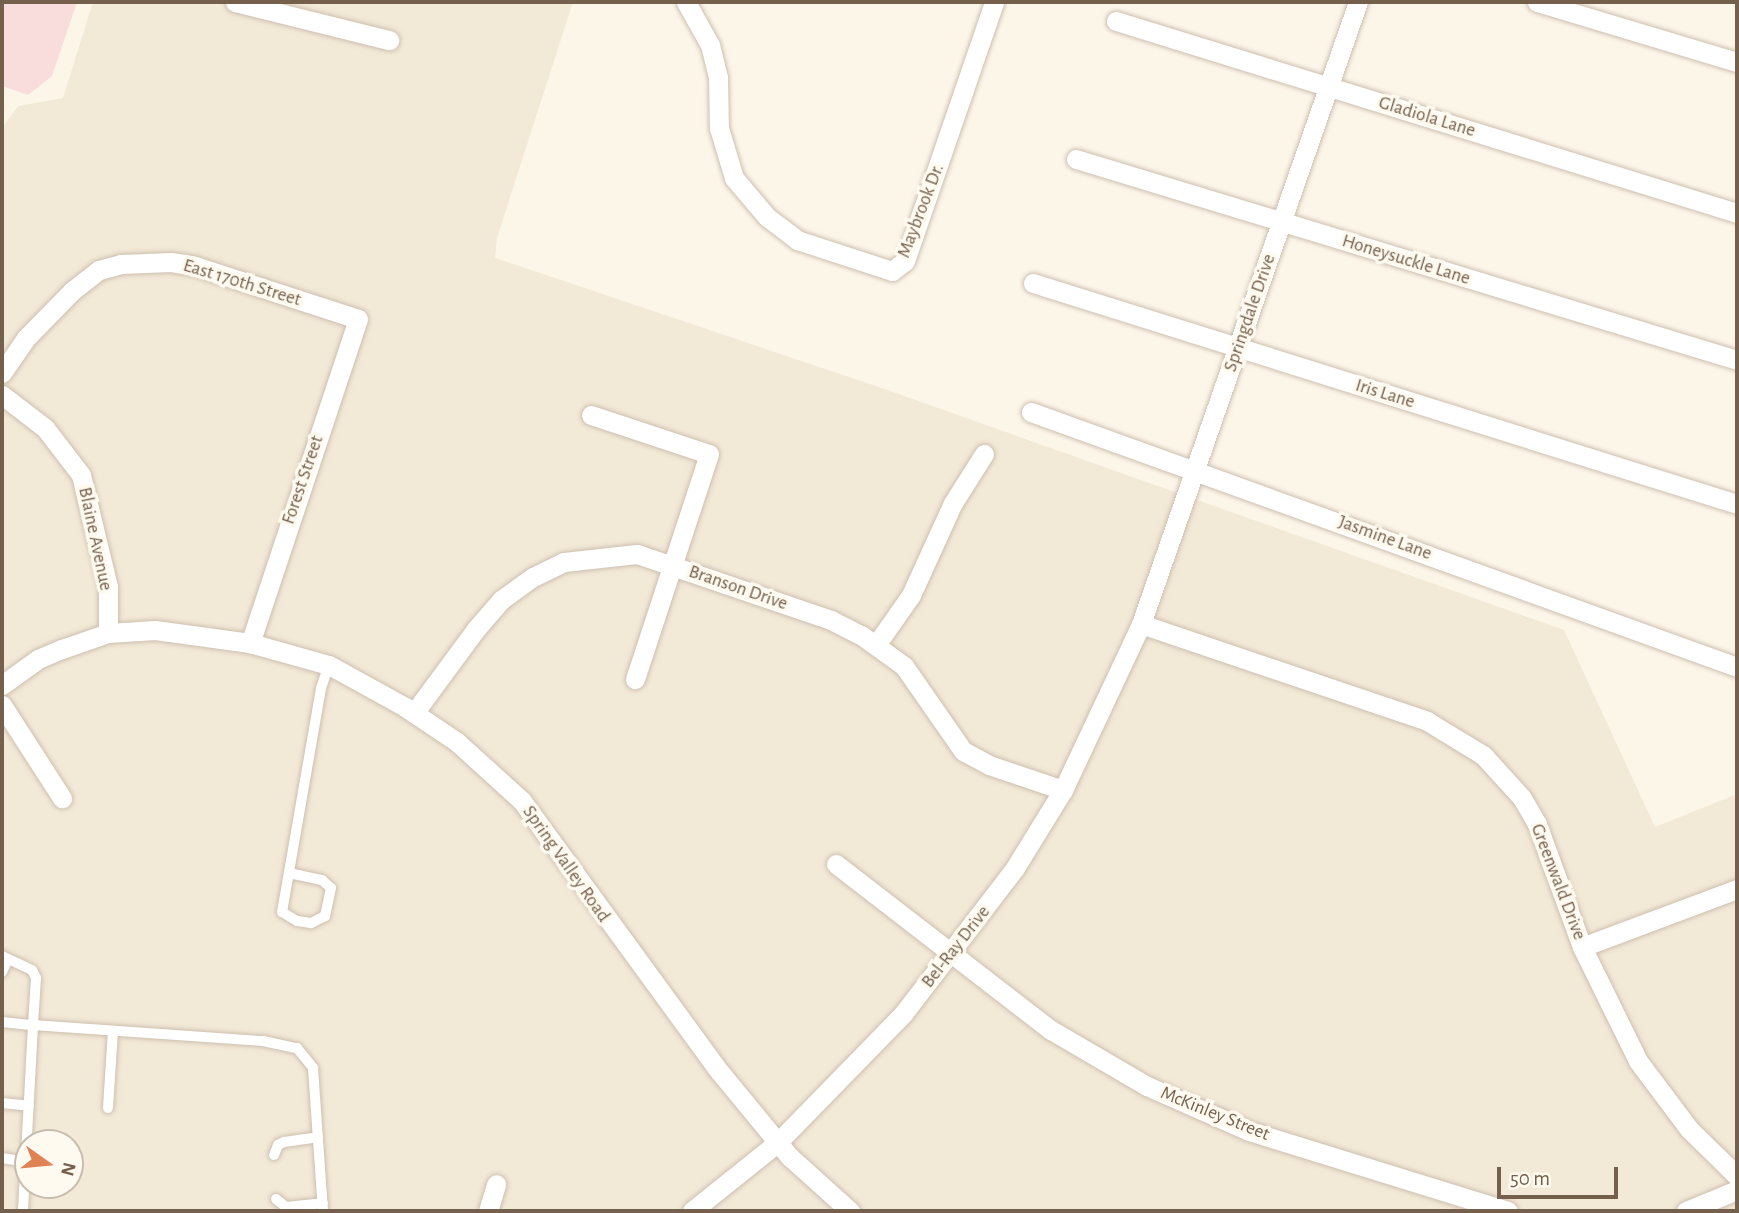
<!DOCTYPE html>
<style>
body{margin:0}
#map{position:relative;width:1739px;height:1213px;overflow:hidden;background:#fcf6e9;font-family:"Alegreya Sans",sans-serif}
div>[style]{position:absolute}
.residential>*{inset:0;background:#f3e9d7}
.medical>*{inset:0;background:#f9dcdc}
.roads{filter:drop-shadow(0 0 2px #cdbfaf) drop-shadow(0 0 2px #cdbfaf)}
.service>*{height:10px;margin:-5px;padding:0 5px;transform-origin:5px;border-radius:5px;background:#fff}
.minor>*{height:19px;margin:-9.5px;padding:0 9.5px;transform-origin:9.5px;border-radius:9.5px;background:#fff}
span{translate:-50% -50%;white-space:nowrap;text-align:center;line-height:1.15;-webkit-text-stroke:7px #fefaef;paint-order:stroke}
.street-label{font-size:19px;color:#75604d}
.frame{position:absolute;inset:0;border:4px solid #75604d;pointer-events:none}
.north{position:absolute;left:14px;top:1129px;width:70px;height:70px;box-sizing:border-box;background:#fefaef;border:2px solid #c7bcae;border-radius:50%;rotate:105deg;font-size:19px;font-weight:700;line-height:28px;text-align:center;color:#75604d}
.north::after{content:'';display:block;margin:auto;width:24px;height:32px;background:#df8354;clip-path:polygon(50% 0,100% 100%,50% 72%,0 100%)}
.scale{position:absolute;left:1497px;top:1167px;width:121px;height:32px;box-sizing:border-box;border:4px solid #75604d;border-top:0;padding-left:9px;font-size:21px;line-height:24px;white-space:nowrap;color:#75604d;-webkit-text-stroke:5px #fefaef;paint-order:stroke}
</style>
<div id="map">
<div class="residential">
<div style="clip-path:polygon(evenodd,93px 2px,573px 2px,497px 238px,495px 258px,876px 386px,1564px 630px,1655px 827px,1737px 794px,1737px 1211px,2px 1211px,2px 128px,18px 106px,63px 98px,93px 2px,28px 1143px,70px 1143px,70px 1185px,28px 1185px,28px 1143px)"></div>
</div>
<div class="medical">
<div style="clip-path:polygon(2px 2px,77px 2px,52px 76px,28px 95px,2px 86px)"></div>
</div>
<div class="roads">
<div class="service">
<div style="left:289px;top:873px;width:34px;rotate:12deg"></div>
<div style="left:322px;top:880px;width:12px;rotate:42deg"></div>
<div style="left:331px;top:888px;width:29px;rotate:102deg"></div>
<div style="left:325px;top:916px;width:16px;rotate:153deg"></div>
<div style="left:311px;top:923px;width:14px;rotate:-172deg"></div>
<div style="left:297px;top:921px;width:17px;rotate:-149deg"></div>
<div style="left:282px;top:912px;width:227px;rotate:-80.1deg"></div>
<div style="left:321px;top:688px;width:24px;rotate:-71deg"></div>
<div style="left:2px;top:956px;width:33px;rotate:25deg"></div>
<div style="left:32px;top:970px;width:9px;rotate:63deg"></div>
<div style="left:36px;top:978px;width:47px;rotate:93.7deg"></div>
<div style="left:33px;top:1025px;width:231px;rotate:4deg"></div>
<div style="left:263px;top:1041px;width:35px;rotate:12deg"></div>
<div style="left:297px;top:1048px;width:26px;rotate:51deg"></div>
<div style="left:313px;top:1068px;width:143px;rotate:86deg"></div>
<div style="left:2px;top:972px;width:14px;rotate:-65deg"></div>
<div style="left:2px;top:1022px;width:31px;rotate:6deg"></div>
<div style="left:33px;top:1025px;width:186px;rotate:93.1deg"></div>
<div style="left:2px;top:1103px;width:27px;rotate:6deg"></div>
<div style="left:108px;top:1108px;width:77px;rotate:-86.3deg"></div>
<div style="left:274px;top:1155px;width:11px;rotate:-68deg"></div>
<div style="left:278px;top:1145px;width:7px;rotate:-27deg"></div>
<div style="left:284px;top:1142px;width:34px;rotate:-8deg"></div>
<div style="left:2px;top:1158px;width:24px;rotate:9deg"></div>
<div style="left:276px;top:1199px;width:13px;rotate:39deg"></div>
<div style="left:286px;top:1207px;width:37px;rotate:-6deg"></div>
</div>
<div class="minor">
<div style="left:235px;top:2px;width:159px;rotate:13.9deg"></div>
<div style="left:686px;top:2px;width:49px;rotate:60.8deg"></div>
<div style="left:710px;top:45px;width:34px;rotate:76deg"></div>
<div style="left:718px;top:78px;width:50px;rotate:88.9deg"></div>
<div style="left:719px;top:128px;width:52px;rotate:73.3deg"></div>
<div style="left:734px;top:178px;width:51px;rotate:49.8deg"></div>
<div style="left:767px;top:217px;width:38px;rotate:37deg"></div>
<div style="left:797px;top:240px;width:100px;rotate:18.1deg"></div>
<div style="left:892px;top:271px;width:16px;rotate:-38deg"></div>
<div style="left:905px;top:261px;width:274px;rotate:-71deg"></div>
<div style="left:1537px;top:2px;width:209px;rotate:16.7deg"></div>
<div style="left:1116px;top:21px;width:650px;rotate:17.18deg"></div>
<div style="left:1076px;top:159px;width:691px;rotate:16.91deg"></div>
<div style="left:1033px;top:283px;width:738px;rotate:17.43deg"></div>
<div style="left:2px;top:373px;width:42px;rotate:-55.6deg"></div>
<div style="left:26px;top:338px;width:66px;rotate:-45.6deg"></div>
<div style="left:72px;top:291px;width:34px;rotate:-38deg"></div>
<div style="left:99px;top:270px;width:23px;rotate:-15deg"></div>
<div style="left:121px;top:264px;width:50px;rotate:-2.3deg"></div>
<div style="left:171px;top:262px;width:24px;rotate:9deg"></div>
<div style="left:195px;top:266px;width:171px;rotate:18deg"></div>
<div style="left:358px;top:319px;width:342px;rotate:108.4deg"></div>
<div style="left:2px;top:395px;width:54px;rotate:37.5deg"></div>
<div style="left:45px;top:428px;width:59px;rotate:52.5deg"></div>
<div style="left:81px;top:475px;width:115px;rotate:76.4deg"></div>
<div style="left:108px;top:587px;width:46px;rotate:90deg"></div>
<div style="left:1031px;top:412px;width:751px;rotate:19.86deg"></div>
<div style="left:591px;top:415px;width:124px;rotate:18.3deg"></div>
<div style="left:709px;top:454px;width:237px;rotate:108.2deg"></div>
<div style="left:1141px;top:624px;width:302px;rotate:18.7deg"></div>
<div style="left:1427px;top:721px;width:66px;rotate:31.3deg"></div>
<div style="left:1483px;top:755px;width:58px;rotate:47.8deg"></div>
<div style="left:1522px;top:798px;width:30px;rotate:60deg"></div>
<div style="left:1537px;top:824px;width:131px;rotate:69.9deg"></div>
<div style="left:1582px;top:947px;width:127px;rotate:63.8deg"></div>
<div style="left:1638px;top:1061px;width:85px;rotate:53.1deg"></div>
<div style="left:1689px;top:1129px;width:67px;rotate:44.4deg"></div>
<div style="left:876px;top:645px;width:61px;rotate:-55deg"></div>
<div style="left:911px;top:595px;width:101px;rotate:-65.5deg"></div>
<div style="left:953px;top:503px;width:58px;rotate:-57.7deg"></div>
<div style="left:2px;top:685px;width:44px;rotate:-35.8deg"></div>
<div style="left:38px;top:659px;width:26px;rotate:-23deg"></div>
<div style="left:62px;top:649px;width:49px;rotate:-19.2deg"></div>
<div style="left:108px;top:633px;width:47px;rotate:-3.7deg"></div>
<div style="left:155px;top:630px;width:96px;rotate:7.8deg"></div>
<div style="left:250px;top:643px;width:82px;rotate:15.6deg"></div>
<div style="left:329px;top:665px;width:87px;rotate:28.9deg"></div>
<div style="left:405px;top:707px;width:63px;rotate:33.9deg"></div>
<div style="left:457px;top:742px;width:88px;rotate:42.2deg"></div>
<div style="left:522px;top:801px;width:334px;rotate:53.9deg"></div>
<div style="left:719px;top:1071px;width:112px;rotate:50.5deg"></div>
<div style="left:790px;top:1157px;width:81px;rotate:42deg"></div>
<div style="left:2px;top:705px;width:111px;rotate:57.2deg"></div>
<div style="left:414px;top:713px;width:104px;rotate:-53.6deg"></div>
<div style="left:476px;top:629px;width:38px;rotate:-49deg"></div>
<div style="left:501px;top:600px;width:39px;rotate:-36deg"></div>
<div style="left:533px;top:577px;width:34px;rotate:-26deg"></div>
<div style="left:564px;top:562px;width:73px;rotate:-6.3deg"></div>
<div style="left:637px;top:554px;width:205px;rotate:18.8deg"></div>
<div style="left:831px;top:620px;width:34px;rotate:27deg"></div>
<div style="left:861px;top:635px;width:53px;rotate:35.8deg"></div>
<div style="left:904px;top:666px;width:103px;rotate:55.2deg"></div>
<div style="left:963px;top:751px;width:30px;rotate:28deg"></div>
<div style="left:989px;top:765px;width:78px;rotate:18.7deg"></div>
<div style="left:836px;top:864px;width:272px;rotate:37.7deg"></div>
<div style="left:1051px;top:1030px;width:111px;rotate:30.3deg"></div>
<div style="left:1147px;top:1086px;width:111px;rotate:23.8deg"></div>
<div style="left:1249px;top:1131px;width:271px;rotate:17.2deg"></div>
<div style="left:1582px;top:947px;width:165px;rotate:-20.5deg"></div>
<div style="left:488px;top:1211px;width:28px;rotate:-73deg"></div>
<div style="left:692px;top:1211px;width:110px;rotate:-38.7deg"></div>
<div style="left:778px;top:1142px;width:179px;rotate:-45.7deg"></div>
<div style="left:903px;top:1014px;width:184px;rotate:-52.5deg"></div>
<div style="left:1015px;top:868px;width:92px;rotate:-58.4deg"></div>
<div style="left:1063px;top:790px;width:183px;rotate:-64.8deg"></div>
<div style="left:1141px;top:624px;width:659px;rotate:-70.77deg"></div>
<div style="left:1686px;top:1211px;width:55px;rotate:-22.4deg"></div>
</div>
</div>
<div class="street-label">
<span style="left:1427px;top:117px;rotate:17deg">Gladiola Lane</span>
<span style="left:921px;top:211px;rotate:-69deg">Maybrook Dr.</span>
<span style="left:1406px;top:260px;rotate:17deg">Honeysuckle Lane</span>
<span style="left:242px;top:283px;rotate:17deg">East 170th Street</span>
<span style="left:1250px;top:313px;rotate:-71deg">Springdale Drive</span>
<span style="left:1385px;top:394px;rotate:17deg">Iris Lane</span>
<span style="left:303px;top:480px;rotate:-71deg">Forest Street</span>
<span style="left:1385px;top:538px;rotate:20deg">Jasmine Lane</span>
<span style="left:95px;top:539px;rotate:78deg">Blaine Avenue</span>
<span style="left:738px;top:588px;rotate:19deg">Branson Drive</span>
<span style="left:566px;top:864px;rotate:55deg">Spring Valley Road</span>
<span style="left:1558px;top:882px;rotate:69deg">Greenwald Drive</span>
<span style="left:956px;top:947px;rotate:-52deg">Bel-Ray Drive</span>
<span style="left:1215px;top:1114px;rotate:22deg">McKinley Street</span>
</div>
<div class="frame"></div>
<div class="north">N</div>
<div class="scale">50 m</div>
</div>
